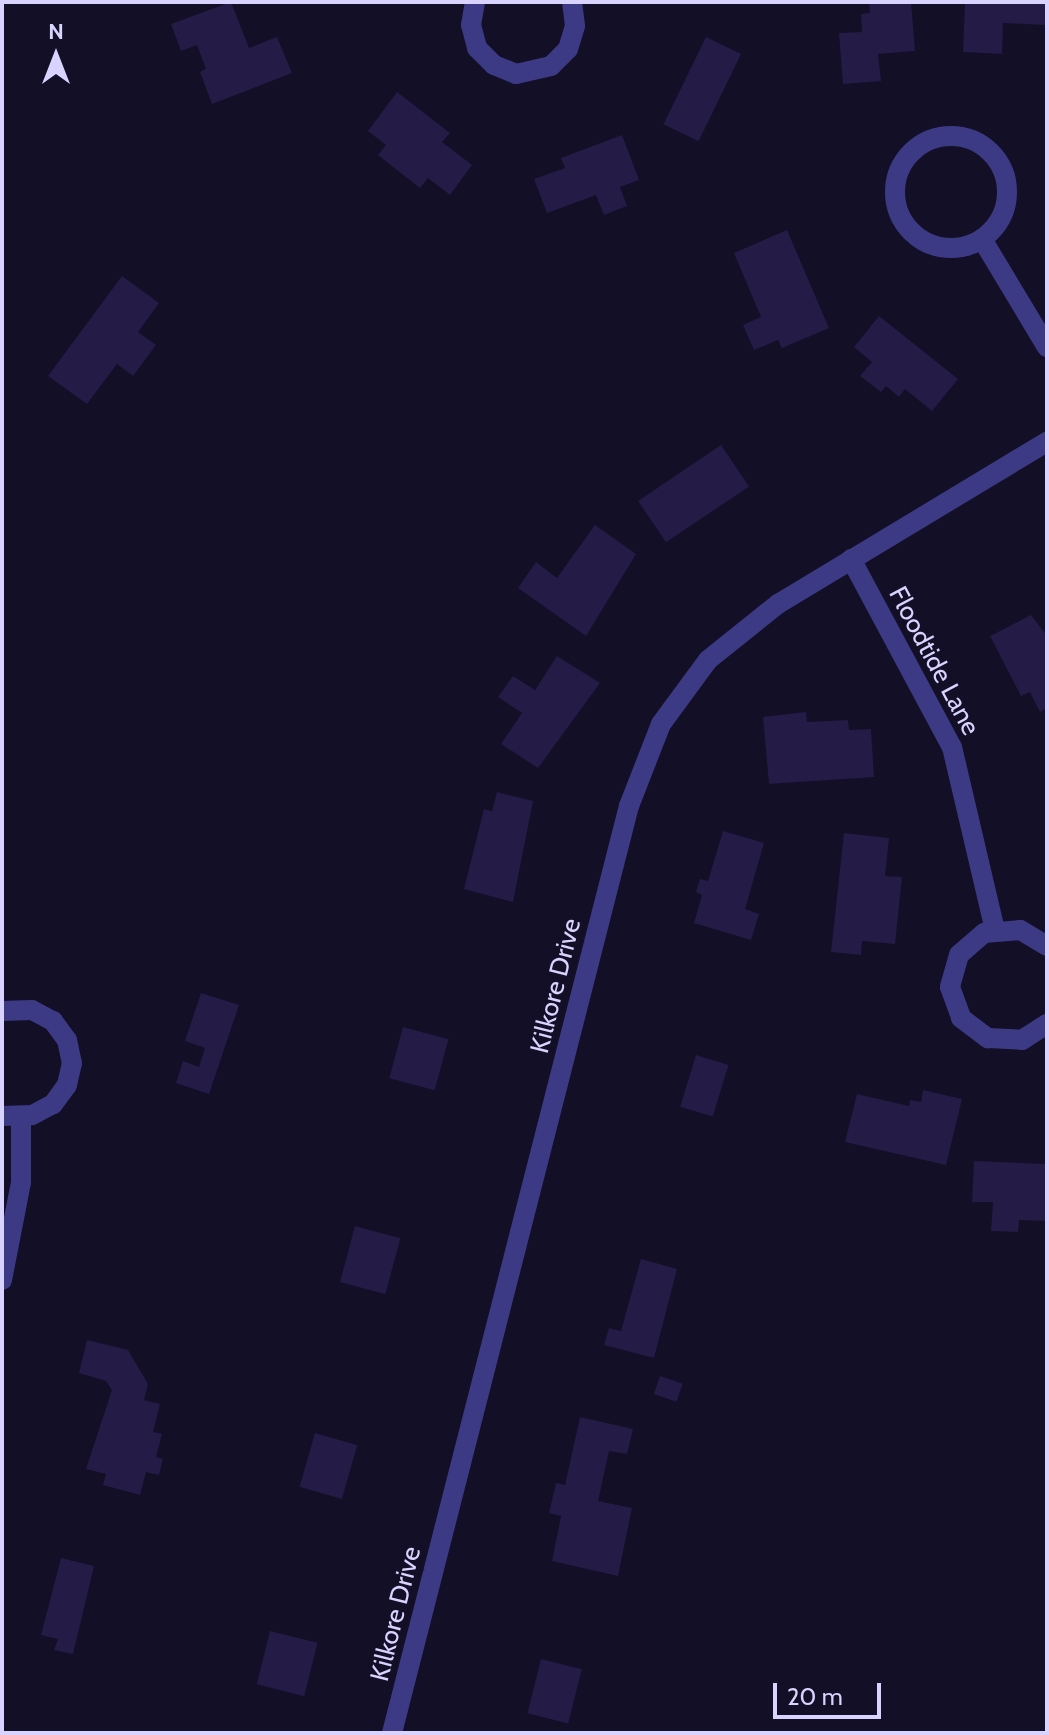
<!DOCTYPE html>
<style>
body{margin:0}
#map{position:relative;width:1049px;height:1735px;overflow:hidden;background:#130f26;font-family:Cabin,sans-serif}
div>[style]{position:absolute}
.building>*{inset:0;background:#241b47;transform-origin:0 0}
.minor>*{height:20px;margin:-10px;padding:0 10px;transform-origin:10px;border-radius:10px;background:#3d3a85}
.minor>.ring{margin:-10px;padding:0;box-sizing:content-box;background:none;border:20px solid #3d3a85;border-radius:50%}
span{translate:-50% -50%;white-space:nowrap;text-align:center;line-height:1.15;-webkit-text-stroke:8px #130f26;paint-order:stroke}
.street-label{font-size:26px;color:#d9d4ff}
.frame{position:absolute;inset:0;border:4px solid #d9d4ff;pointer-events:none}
.north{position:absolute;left:16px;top:16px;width:80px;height:80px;-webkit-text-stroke:6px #130f26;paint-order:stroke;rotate:0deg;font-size:22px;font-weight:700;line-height:32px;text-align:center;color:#d9d4ff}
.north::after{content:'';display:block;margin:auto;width:28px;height:36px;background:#d9d4ff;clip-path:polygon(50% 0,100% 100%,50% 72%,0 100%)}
.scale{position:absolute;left:773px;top:1683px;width:108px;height:36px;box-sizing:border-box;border:4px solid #d9d4ff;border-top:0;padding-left:10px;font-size:24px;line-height:28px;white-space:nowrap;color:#d9d4ff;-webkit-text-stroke:6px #130f26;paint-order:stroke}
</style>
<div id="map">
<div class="building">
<div style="clip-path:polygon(231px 2px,249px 48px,277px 37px,292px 73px,212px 104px,200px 72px,206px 69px,197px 45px,181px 51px,171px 24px)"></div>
<div style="clip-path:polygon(869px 2px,911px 2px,915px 51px,878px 54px,881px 81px,843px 84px,839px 33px,862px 32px,861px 14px,870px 13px)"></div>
<div style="clip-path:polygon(965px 2px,1047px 2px,1046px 25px,1003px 23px,1002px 54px,963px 52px)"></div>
<div style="left:706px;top:37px;width:39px;height:97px;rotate:26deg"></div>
<div style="clip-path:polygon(397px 92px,450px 133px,442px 142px,472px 165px,450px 195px,428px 178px,420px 188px,378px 155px,386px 145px,368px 131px)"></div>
<div style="clip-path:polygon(622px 135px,639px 180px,620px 187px,627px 206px,604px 215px,596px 195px,547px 213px,534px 179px,565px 168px,561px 158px)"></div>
<div style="clip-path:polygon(787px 230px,829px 328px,782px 348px,778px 340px,754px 350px,743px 325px,761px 317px,734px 253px)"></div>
<div style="clip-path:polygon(122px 276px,159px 303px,138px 332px,156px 345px,133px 376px,117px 364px,87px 404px,48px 376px)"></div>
<div style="clip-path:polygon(879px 316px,958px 379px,932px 411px,905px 389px,899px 397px,886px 386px,881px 392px,860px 376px,872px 362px,854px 347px)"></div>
<div style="left:721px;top:445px;width:50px;height:100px;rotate:56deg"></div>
<div style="clip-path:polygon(595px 525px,636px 554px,586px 636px,518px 588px,536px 562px,557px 578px)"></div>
<div style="clip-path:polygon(1031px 615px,1047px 636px,1047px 708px,1040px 712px,1030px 692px,1021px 696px,990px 636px)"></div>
<div style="clip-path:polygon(557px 656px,600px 683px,538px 768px,501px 744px,522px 713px,498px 697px,513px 676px,535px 690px)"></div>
<div style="clip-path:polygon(806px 712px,807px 722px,848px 720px,849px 730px,871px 729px,874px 777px,769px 784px,763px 717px)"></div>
<div style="clip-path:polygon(497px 792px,533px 801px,513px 902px,464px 889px,484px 809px,492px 811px)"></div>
<div style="clip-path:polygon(723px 831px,764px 843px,745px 909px,759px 914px,751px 940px,694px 923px,702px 895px,696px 892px,700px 879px,708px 881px)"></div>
<div style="clip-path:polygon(844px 833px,889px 838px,885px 876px,902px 877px,895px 944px,862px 941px,861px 955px,831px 952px)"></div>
<div style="clip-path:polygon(201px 993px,239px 1005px,209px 1094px,176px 1083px,183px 1061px,199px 1067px,205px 1048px,185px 1041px)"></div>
<div style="left:403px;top:1027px;width:47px;height:53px;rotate:15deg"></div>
<div style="left:696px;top:1055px;width:34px;height:54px;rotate:17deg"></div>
<div style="clip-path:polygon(923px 1090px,962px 1099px,946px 1165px,845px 1142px,857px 1094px,909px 1106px,910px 1100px,921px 1102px)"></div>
<div style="clip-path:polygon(974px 1161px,1047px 1164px,1047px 1221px,1019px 1220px,1018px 1232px,991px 1231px,993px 1202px,972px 1202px)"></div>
<div style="left:355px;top:1226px;width:47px;height:58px;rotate:15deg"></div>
<div style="clip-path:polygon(641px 1259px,677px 1269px,654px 1358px,604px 1345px,609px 1328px,621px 1331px)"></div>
<div style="clip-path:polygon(87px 1340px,128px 1350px,148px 1384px,144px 1400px,160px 1404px,153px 1432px,162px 1434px,156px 1457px,163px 1459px,159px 1475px,146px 1472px,140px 1495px,103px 1485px,106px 1474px,86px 1469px,112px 1390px,106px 1381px,79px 1373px)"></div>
<div style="left:660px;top:1376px;width:24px;height:19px;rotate:19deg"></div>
<div style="clip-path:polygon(580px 1417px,633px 1429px,627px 1454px,609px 1451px,598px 1501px,632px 1508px,618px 1576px,552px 1561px,561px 1516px,549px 1513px,556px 1483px,565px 1485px)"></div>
<div style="left:315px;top:1433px;width:44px;height:56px;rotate:16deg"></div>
<div style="clip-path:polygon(61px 1558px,94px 1566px,73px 1654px,54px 1650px,58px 1639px,41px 1635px)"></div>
<div style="left:270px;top:1631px;width:49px;height:55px;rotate:14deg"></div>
<div style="left:541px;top:1659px;width:42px;height:56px;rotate:14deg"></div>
</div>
<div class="minor">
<div style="left:475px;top:2px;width:23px;rotate:100deg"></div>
<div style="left:471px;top:25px;width:24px;rotate:75deg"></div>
<div style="left:477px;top:48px;width:24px;rotate:45deg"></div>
<div style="left:494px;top:65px;width:24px;rotate:22deg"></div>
<div style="left:516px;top:74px;width:36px;rotate:-13deg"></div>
<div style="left:551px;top:66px;width:24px;rotate:-45deg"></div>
<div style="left:568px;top:49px;width:24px;rotate:-73deg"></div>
<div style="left:575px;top:26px;width:24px;rotate:-97deg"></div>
<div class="ring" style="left:895px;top:136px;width:92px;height:92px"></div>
<div style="left:982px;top:239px;width:126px;rotate:59deg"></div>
<div style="left:851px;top:559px;width:213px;rotate:61.8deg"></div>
<div style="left:952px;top:747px;width:188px;rotate:76.8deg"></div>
<div style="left:1047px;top:946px;width:31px;rotate:-149deg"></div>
<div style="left:1020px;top:930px;width:36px;rotate:175deg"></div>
<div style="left:984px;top:933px;width:33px;rotate:139deg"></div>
<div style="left:959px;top:955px;width:33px;rotate:106deg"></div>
<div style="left:950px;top:987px;width:33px;rotate:70deg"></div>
<div style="left:961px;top:1018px;width:34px;rotate:37deg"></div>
<div style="left:988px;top:1038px;width:34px;rotate:3deg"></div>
<div style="left:1022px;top:1040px;width:30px;rotate:-33deg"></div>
<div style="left:2px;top:1011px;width:30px;rotate:-2deg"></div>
<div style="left:32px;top:1010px;width:24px;rotate:28deg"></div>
<div style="left:53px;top:1021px;width:24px;rotate:54deg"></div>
<div style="left:67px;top:1040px;width:24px;rotate:78deg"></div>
<div style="left:72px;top:1063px;width:23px;rotate:103deg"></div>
<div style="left:67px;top:1085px;width:24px;rotate:126deg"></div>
<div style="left:53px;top:1104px;width:24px;rotate:152deg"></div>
<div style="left:32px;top:1115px;width:30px;rotate:178deg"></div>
<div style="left:2px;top:1280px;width:100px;rotate:-79deg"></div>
<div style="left:21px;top:1182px;width:64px;rotate:-90deg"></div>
<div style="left:392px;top:1733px;width:957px;rotate:-75.66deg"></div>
<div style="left:629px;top:806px;width:88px;rotate:-68.7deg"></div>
<div style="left:661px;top:724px;width:79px;rotate:-53.7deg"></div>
<div style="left:708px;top:660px;width:90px;rotate:-38.7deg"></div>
<div style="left:778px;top:604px;width:314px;rotate:-31.1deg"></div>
</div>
<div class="street-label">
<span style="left:934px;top:661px;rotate:62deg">Floodtide Lane</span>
<span style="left:556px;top:986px;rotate:-76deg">Kilkore Drive</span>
<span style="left:396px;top:1614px;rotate:-76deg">Kilkore Drive</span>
</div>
<div class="frame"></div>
<div class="north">N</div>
<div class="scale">20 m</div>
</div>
